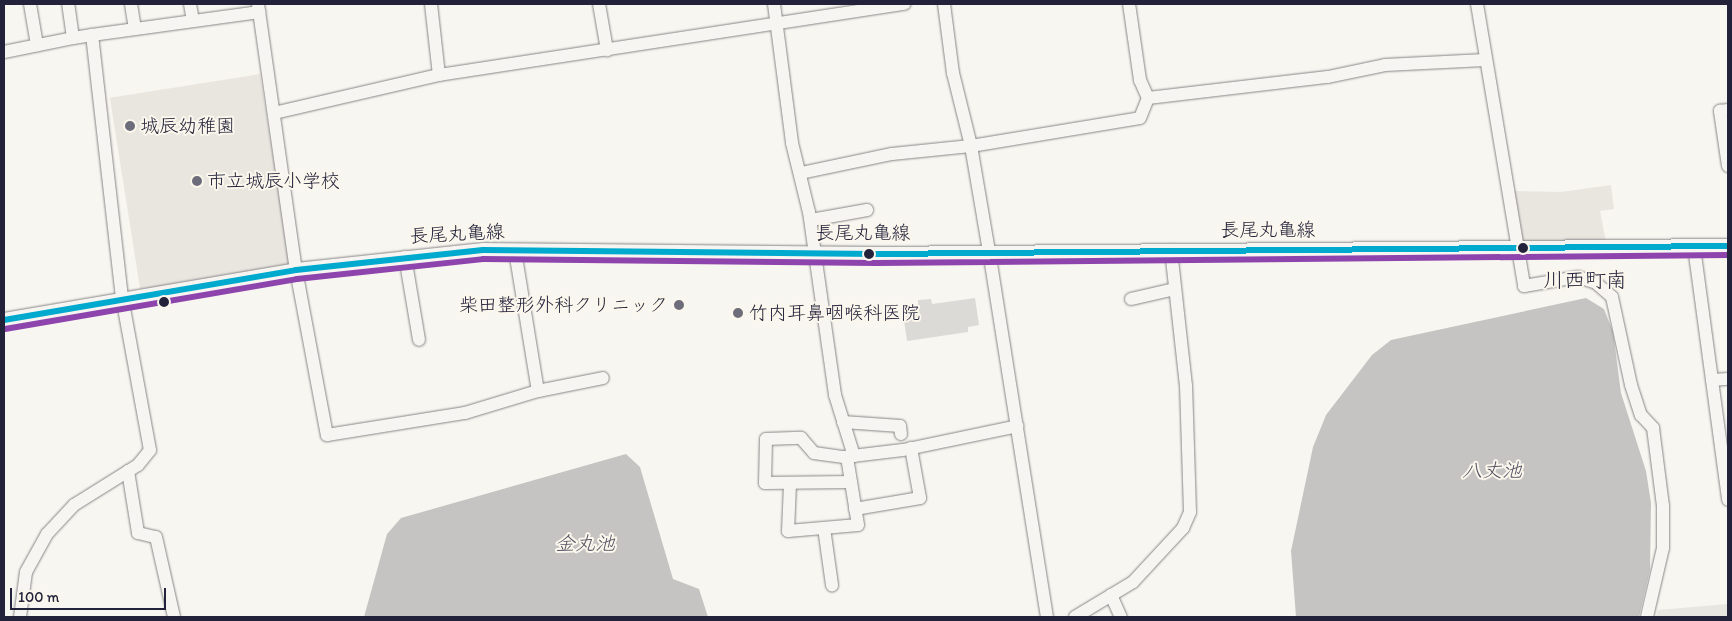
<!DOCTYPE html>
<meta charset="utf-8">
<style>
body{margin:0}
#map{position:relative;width:1732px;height:621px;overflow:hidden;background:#f8f6f0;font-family:Itim,"Klee One",sans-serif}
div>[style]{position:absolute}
.built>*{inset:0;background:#e9e6e0;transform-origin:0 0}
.green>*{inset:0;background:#e8e6e0}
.water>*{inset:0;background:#c6c4c3}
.building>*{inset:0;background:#dbdad7}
.roads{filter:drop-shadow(0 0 1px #878688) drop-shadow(0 0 1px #878688)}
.minor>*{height:12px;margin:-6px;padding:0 6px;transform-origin:6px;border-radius:6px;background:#f6f5f1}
.major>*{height:15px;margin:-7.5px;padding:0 7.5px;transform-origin:7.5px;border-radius:7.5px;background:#f6f5f1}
.bus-1>*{height:6px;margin:-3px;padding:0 3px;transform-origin:3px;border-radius:3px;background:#00a9ce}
.bus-2>*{height:6px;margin:-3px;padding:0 3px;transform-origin:3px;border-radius:3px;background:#8e44ad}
.dots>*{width:14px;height:14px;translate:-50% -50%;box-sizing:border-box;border:2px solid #fbf7ec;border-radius:50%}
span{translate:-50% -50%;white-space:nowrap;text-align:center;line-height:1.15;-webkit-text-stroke:4px #fbf7ec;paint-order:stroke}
.poi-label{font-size:19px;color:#22223b}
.left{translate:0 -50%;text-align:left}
.right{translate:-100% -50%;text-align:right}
.street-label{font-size:19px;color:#22223b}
.water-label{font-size:20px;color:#545364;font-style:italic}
.quarter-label{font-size:21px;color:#22223b}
.frame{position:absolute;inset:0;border:5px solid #22223b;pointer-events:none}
.scale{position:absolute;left:10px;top:588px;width:156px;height:22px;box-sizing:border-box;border:2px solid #22223b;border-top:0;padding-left:6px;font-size:15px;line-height:18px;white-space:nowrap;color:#22223b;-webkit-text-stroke:4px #fbf7ec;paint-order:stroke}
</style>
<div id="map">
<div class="built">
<div style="left:260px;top:74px;width:194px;height:152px;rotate:81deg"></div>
<div style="clip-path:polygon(1611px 185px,1614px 209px,1600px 211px,1606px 242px,1517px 242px,1508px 191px,1561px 192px)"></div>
</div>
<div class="green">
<div style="clip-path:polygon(1728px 604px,1728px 617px,1656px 617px,1658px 610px)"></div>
</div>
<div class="water">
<div style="clip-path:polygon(1586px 298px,1604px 309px,1613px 332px,1621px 393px,1646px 471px,1651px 503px,1650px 570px,1639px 617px,1296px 617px,1291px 551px,1313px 447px,1326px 415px,1372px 355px,1391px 340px)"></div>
<div style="clip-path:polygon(626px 454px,640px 467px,673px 579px,699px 589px,708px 617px,364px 617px,387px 534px,401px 518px)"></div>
</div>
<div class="building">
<div style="clip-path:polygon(975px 298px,979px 325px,968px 327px,968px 332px,907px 341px,902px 307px,918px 305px,918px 300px,931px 299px,932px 304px)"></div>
</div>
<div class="roads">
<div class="minor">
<div style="left:30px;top:4px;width:42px;rotate:80.3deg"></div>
<div style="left:131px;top:4px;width:25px;rotate:81deg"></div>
<div style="left:190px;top:4px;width:17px;rotate:80deg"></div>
<div style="left:258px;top:4px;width:269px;rotate:81.9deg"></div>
<div style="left:296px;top:270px;width:168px;rotate:79.4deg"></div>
<div style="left:327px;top:435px;width:140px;rotate:-9.1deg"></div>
<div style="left:465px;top:413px;width:76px;rotate:-16.8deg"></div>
<div style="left:538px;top:391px;width:66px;rotate:-11.3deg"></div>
<div style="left:431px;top:4px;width:71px;rotate:83.6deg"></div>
<div style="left:599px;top:4px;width:47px;rotate:80.1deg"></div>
<div style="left:774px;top:4px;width:140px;rotate:82.6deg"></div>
<div style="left:792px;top:143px;width:71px;rotate:76.2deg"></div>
<div style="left:809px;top:212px;width:185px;rotate:81.9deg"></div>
<div style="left:835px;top:395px;width:64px;rotate:72.7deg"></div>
<div style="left:944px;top:4px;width:70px;rotate:82.6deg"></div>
<div style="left:953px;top:73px;width:75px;rotate:76.1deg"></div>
<div style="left:971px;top:146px;width:107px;rotate:80.3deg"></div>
<div style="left:989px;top:251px;width:371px;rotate:81deg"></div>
<div style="left:1477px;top:4px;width:286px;rotate:80.5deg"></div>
<div style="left:1524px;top:286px;width:55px;rotate:-9.5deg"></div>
<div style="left:1578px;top:277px;width:19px;rotate:18deg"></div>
<div style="left:1596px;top:283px;width:21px;rotate:41deg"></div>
<div style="left:1612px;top:297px;width:90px;rotate:77.8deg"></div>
<div style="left:1631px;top:385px;width:32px;rotate:72deg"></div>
<div style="left:1641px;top:415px;width:18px;rotate:47deg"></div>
<div style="left:1653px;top:428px;width:79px;rotate:82.7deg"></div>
<div style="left:1663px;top:506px;width:42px;rotate:90deg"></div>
<div style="left:1663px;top:548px;width:71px;rotate:103.1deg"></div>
<div style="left:92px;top:35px;width:169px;rotate:-7.8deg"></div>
<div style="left:4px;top:52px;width:70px;rotate:-11.5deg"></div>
<div style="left:1148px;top:98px;width:181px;rotate:-6.7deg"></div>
<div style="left:1328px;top:77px;width:58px;rotate:-11.9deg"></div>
<div style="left:1385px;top:65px;width:100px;rotate:-2.9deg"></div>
<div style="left:274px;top:113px;width:169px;rotate:-13deg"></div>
<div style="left:439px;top:75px;width:471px;rotate:-8.7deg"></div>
<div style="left:1728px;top:166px;width:56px;rotate:-98.3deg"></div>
<div style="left:1720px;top:111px;width:8px;rotate:-7deg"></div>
<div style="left:801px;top:173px;width:93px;rotate:-11.8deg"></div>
<div style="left:892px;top:154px;width:79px;rotate:-5.8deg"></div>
<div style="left:971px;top:146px;width:171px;rotate:-9.4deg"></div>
<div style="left:1140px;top:118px;width:22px;rotate:-68deg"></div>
<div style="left:1148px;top:98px;width:20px;rotate:-114deg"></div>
<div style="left:1140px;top:80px;width:77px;rotate:-98.2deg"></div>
<div style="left:811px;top:220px;width:57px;rotate:-10.1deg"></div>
<div style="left:1694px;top:247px;width:255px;rotate:82.3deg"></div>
<div style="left:515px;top:251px;width:142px;rotate:80.7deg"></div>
<div style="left:405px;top:257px;width:84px;rotate:80.4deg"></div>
<div style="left:1131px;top:299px;width:45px;rotate:-12.8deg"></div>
<div style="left:1712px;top:380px;width:16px;rotate:-4deg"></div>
<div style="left:843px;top:422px;width:57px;rotate:4deg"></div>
<div style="left:900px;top:426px;width:8px;rotate:83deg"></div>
<div style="left:128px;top:471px;width:63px;rotate:80.8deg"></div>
<div style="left:138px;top:533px;width:18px;rotate:13deg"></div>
<div style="left:156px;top:537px;width:82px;rotate:77.3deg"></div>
<div style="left:851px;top:482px;width:86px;rotate:179.3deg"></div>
<div style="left:765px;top:483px;width:44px;rotate:-88.7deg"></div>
<div style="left:766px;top:439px;width:35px;rotate:-2deg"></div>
<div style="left:801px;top:438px;width:20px;rotate:49deg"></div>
<div style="left:814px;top:453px;width:30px;rotate:8deg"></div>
<div style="left:844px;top:457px;width:59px;rotate:-6.8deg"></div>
<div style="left:903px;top:450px;width:117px;rotate:-11.8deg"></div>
<div style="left:790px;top:484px;width:47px;rotate:92.4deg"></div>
<div style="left:788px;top:531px;width:70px;rotate:-4.9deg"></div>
<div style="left:858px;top:525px;width:69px;rotate:-99.2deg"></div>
<div style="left:855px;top:509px;width:66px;rotate:-9.6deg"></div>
<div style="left:920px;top:498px;width:51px;rotate:-100.2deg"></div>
<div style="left:824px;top:528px;width:58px;rotate:82deg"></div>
<div style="left:1111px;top:595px;width:24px;rotate:66deg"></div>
<div style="left:20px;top:617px;width:45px;rotate:-82.4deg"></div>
<div style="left:26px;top:572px;width:43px;rotate:-61.1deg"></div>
<div style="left:47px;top:534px;width:40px;rotate:-47deg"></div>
<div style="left:74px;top:505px;width:75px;rotate:-32deg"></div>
<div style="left:138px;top:465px;width:19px;rotate:-51deg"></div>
<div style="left:150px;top:450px;width:155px;rotate:-100.4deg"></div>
<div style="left:122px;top:298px;width:265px;rotate:-96.5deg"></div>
<div style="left:92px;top:35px;width:19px;rotate:171deg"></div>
<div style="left:73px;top:38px;width:34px;rotate:-98deg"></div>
<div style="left:1075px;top:617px;width:68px;rotate:-31.1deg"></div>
<div style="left:1133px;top:582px;width:74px;rotate:-47.2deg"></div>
<div style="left:1183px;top:528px;width:17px;rotate:-66deg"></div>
<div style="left:1190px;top:512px;width:126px;rotate:-91.8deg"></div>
<div style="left:1186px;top:386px;width:137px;rotate:-96.3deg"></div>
</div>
<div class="major">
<div style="left:4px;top:320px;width:296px;rotate:-9.7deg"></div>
<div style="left:296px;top:270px;width:188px;rotate:-6.1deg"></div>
<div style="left:483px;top:250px;width:393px;rotate:0.6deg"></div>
<div style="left:876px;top:254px;width:852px;rotate:-0.54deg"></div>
</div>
</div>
<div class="bus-1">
<div style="left:4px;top:320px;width:296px;rotate:-9.7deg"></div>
<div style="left:296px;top:270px;width:188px;rotate:-6.1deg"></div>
<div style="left:483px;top:250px;width:393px;rotate:0.6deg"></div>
<div style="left:876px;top:254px;width:852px;rotate:-0.54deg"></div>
</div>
<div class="bus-2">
<div style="left:5px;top:329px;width:296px;rotate:-9.7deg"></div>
<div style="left:297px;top:279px;width:187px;rotate:-6.1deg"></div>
<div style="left:483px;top:259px;width:393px;rotate:0.6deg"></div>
<div style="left:876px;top:263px;width:852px;rotate:-0.54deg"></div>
</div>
<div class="dots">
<div style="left:130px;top:126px;background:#6d6c7a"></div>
<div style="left:197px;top:181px;background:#6d6c7a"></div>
<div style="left:1523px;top:248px;background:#22223b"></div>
<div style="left:869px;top:254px;background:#22223b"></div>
<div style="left:164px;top:302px;background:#22223b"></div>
<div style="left:679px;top:305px;background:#6d6c7a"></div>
<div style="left:738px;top:313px;background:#6d6c7a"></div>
</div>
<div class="poi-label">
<span class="left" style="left:140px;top:126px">城辰幼稚園</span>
<span class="left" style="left:207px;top:181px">市立城辰小学校</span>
<span class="right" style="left:668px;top:305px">柴田整形外科クリニック</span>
<span class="left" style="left:749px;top:313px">竹内耳鼻咽喉科医院</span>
</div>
<div class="street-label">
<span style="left:1268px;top:230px">長尾丸亀線</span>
<span style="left:863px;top:233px">長尾丸亀線</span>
<span style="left:457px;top:234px;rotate:-3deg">長尾丸亀線</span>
</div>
<div class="water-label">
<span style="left:1492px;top:470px">八丈池</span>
<span style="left:585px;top:543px">金丸池</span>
</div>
<div class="quarter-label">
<span style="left:1585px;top:280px">川西町南</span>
</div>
<div class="frame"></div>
<div class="scale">100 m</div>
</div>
